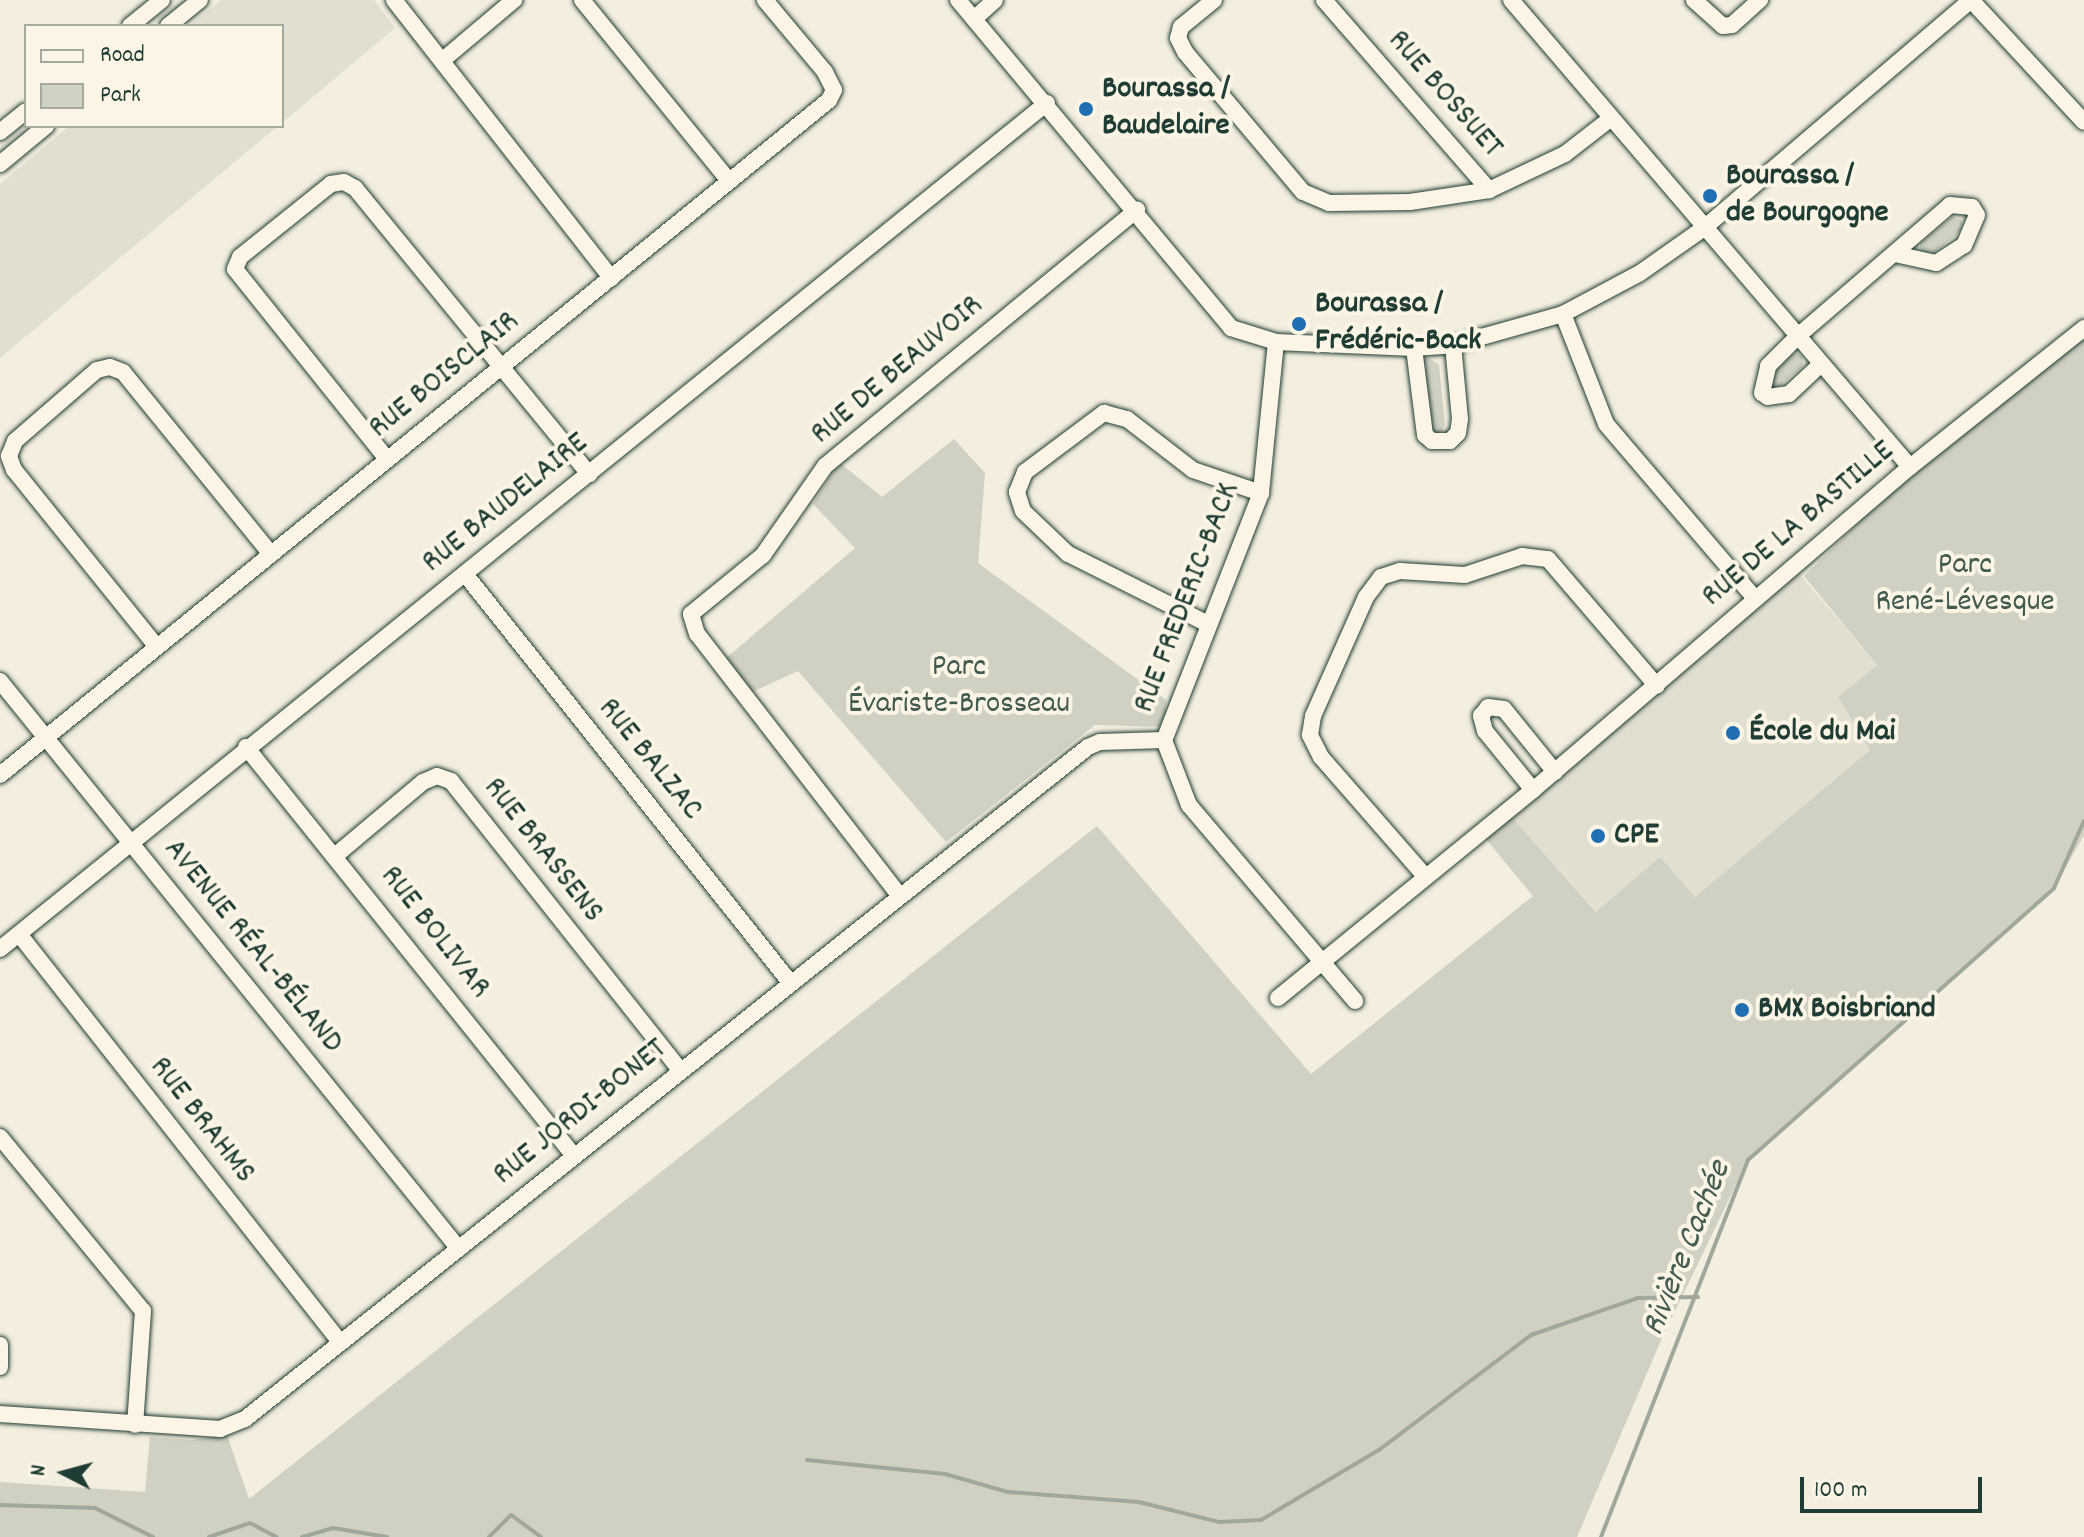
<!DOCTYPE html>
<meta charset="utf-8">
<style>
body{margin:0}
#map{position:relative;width:2084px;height:1537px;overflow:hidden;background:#f3eede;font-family:Dekko,sans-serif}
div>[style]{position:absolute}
.built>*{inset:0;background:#e1dfd0}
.green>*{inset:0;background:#d0d1c2}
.stream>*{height:4px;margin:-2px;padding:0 2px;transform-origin:2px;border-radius:2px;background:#a0a89b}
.roads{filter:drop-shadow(0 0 2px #1f3d34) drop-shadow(0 0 2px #1f3d34)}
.minor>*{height:16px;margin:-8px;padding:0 8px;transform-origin:8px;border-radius:8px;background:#fcf5e5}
.dots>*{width:22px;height:22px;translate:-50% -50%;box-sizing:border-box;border:4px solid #fcf5e5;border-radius:50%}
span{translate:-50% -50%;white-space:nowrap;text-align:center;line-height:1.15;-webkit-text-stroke:8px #fcf5e5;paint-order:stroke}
.poi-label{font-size:32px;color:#1f3d34;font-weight:700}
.left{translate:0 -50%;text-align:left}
.street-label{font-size:32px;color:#1f3d34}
.park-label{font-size:32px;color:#425b50}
.water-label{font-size:34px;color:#465d53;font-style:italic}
.legend{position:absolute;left:24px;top:24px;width:260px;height:104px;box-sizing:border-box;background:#fcf5e5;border:2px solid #a4ab9e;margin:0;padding:10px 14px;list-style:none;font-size:24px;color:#1f3d34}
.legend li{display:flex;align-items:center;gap:16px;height:40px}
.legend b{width:40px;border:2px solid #a4ab9e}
.north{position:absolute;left:24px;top:1433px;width:80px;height:80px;-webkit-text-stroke:6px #fcf5e5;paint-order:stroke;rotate:276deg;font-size:22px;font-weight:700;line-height:32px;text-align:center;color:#1f3d34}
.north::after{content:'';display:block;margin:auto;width:28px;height:36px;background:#1f3d34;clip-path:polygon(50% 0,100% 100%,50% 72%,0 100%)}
.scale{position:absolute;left:1800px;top:1477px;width:182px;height:36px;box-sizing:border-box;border:4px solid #1f3d34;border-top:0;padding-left:10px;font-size:24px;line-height:28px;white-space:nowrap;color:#1f3d34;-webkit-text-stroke:6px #fcf5e5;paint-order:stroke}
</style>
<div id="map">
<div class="built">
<div style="clip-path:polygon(221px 0,374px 0,395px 28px,282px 123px,282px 26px,189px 26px)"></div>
<div style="clip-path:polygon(69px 126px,278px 126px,0 358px,0 184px)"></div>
<div style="clip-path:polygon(1798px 572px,1877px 665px,1838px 697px,1870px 750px,1695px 897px,1597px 912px,1510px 815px)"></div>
</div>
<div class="green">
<div style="clip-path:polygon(1952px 217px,1962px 220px,1962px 230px,1928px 257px,1921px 254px,1920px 243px)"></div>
<div style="clip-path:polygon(2084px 332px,2084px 835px,2054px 888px,1748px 1160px,1662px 1338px,1577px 1537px,0 1537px,0 1482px,145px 1492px,150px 1437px,192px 1440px,227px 1435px,249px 1499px,1097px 826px,1311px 1074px,1533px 896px,1485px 838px,1510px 815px,1596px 912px,1660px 857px,1695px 897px,1870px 750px,1838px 697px,1877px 665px,1804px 576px,1911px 472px)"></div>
<div style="clip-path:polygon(1794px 353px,1802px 356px,1803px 366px,1776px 389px,1768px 389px,1766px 375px)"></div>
<div style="clip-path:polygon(1429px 358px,1439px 365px,1445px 425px,1439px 435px,1431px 435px,1422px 360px)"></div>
<div style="clip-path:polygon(954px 439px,985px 473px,978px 563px,1166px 700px,1165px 727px,1095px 725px,946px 842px,798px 671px,750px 693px,725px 659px,855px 548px,813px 504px,839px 462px,882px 497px)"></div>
</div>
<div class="stream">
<div style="left:807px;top:1460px;width:139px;rotate:5.8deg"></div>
<div style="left:945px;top:1474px;width:66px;rotate:15.9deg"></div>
<div style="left:1008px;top:1492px;width:131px;rotate:4.4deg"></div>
<div style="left:1139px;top:1502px;width:82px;rotate:14deg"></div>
<div style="left:1219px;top:1522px;width:42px;rotate:-2.7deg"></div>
<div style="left:1261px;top:1520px;width:137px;rotate:-30.7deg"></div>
<div style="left:1379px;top:1450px;width:191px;rotate:-37.1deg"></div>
<div style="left:1531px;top:1335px;width:113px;rotate:-19.1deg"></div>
<div style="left:1638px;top:1298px;width:60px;rotate:-1deg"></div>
<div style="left:0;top:1505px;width:95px;rotate:1.8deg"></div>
<div style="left:95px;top:1508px;width:65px;rotate:26.6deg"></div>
<div style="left:209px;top:1537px;width:43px;rotate:-18.9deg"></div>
<div style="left:250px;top:1523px;width:30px;rotate:28deg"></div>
<div style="left:302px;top:1537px;width:32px;rotate:-16deg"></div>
<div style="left:333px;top:1528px;width:55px;rotate:9.5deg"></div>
<div style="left:489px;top:1537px;width:31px;rotate:-45deg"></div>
<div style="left:511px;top:1515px;width:37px;rotate:36deg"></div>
<div style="left:1601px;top:1537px;width:405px;rotate:-68.7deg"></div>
<div style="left:1748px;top:1160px;width:409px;rotate:-41.6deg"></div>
<div style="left:2054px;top:888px;width:73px;rotate:-65.9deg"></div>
</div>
<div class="roads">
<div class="minor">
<div style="left:394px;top:0;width:353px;rotate:52deg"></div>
<div style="left:582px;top:0;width:233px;rotate:50.9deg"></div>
<div style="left:958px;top:0;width:427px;rotate:50.2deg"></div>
<div style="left:1231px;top:328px;width:47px;rotate:17.3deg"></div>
<div style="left:1276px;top:342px;width:138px;rotate:2.5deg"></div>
<div style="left:1414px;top:348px;width:39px;rotate:-4deg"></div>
<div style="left:1453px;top:345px;width:114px;rotate:-15.7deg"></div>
<div style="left:1563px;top:314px;width:87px;rotate:-28deg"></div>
<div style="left:1640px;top:273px;width:78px;rotate:-35.1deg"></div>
<div style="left:1704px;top:228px;width:351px;rotate:-40.5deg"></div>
<div style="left:1214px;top:0;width:43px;rotate:140.7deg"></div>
<div style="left:1181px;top:27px;width:11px;rotate:105deg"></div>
<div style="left:1178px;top:38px;width:16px;rotate:63deg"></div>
<div style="left:1185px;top:52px;width:183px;rotate:49.9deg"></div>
<div style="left:1303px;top:192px;width:28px;rotate:23deg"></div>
<div style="left:1329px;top:203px;width:81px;rotate:-0.7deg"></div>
<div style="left:1410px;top:202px;width:80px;rotate:-8.6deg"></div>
<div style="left:1489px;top:190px;width:84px;rotate:-25.3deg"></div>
<div style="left:1565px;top:154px;width:57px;rotate:-37.9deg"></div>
<div style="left:1324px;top:0;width:252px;rotate:49deg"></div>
<div style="left:1511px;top:0;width:614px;rotate:49.49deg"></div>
<div style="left:1694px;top:0;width:39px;rotate:42deg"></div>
<div style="left:1723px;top:26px;width:9px;rotate:-6deg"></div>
<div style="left:1732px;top:25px;width:38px;rotate:-42deg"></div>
<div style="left:1971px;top:0;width:166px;rotate:47.2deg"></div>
<div style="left:974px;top:19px;width:28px;rotate:-42deg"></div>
<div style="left:130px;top:26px;width:41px;rotate:-39.1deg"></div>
<div style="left:168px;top:26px;width:41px;rotate:-39.1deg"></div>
<div style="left:444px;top:59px;width:92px;rotate:-40.1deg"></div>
<div style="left:0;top:132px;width:33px;rotate:-39deg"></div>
<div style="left:0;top:164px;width:60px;rotate:-39.6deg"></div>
<div style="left:1563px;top:314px;width:118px;rotate:68.6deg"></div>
<div style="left:1606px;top:424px;width:228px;rotate:49.5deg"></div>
<div style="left:1276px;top:342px;width:152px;rotate:95.7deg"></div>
<div style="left:1261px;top:493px;width:265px;rotate:111.4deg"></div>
<div style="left:1164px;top:740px;width:70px;rotate:69deg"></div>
<div style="left:1189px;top:805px;width:257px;rotate:49.7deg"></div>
<div style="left:1414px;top:348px;width:88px;rotate:82.8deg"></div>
<div style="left:1425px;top:435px;width:9px;rotate:41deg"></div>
<div style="left:1432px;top:441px;width:18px"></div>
<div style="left:1450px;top:441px;width:11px;rotate:-45deg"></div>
<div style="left:1458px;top:433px;width:14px;rotate:-82deg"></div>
<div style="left:1460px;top:419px;width:74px;rotate:-95.4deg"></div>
<div style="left:1821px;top:364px;width:44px;rotate:136.8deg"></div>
<div style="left:1789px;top:394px;width:21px;rotate:172deg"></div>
<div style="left:1768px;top:397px;width:7px;rotate:-146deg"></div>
<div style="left:1762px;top:393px;width:28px;rotate:-77deg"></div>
<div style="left:1768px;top:366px;width:44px;rotate:-45deg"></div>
<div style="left:1799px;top:335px;width:199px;rotate:-40.7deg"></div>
<div style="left:1950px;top:205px;width:22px;rotate:5deg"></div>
<div style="left:1972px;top:207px;width:9px;rotate:58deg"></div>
<div style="left:1977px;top:215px;width:33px;rotate:113deg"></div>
<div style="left:1964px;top:245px;width:33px;rotate:147deg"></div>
<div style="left:1936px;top:263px;width:42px;rotate:-167.6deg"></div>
<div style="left:387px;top:459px;width:243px;rotate:-128.7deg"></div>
<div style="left:235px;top:269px;width:13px;rotate:-67deg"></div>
<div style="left:240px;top:257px;width:117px;rotate:-38.7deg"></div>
<div style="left:331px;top:184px;width:13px;rotate:-9deg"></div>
<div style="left:344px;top:182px;width:13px;rotate:29deg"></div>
<div style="left:355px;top:188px;width:370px;rotate:50.7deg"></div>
<div style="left:465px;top:574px;width:520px;rotate:51.48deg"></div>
<div style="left:1208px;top:624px;width:157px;rotate:-153.4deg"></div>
<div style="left:1068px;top:554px;width:62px;rotate:-136.3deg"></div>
<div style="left:1023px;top:511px;width:20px;rotate:-108deg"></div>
<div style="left:1017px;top:492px;width:22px;rotate:-68deg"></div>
<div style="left:1025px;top:472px;width:99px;rotate:-36.8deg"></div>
<div style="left:1104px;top:413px;width:24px;rotate:15deg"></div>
<div style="left:1127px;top:419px;width:83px;rotate:37.7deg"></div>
<div style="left:1193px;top:470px;width:72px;rotate:18.7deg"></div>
<div style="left:157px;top:647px;width:228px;rotate:-128.9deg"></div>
<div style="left:14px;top:470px;width:15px;rotate:-110deg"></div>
<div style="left:9px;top:456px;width:16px;rotate:-68deg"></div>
<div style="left:15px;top:441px;width:108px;rotate:-40.9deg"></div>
<div style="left:97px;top:370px;width:13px;rotate:-13deg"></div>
<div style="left:110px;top:367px;width:14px;rotate:21deg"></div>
<div style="left:123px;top:372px;width:235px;rotate:50.9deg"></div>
<div style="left:0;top:681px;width:730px;rotate:51.06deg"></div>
<div style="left:246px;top:747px;width:524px;rotate:51.27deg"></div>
<div style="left:0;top:775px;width:1069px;rotate:-39.15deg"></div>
<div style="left:829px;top:100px;width:11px;rotate:-63deg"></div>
<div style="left:834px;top:90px;width:20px;rotate:-117deg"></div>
<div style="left:825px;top:72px;width:94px;rotate:-129.8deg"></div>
<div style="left:1533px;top:790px;width:76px;rotate:-129.1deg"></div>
<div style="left:1485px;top:731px;width:16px;rotate:-105deg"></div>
<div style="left:1481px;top:716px;width:11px;rotate:-52deg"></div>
<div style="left:1488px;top:707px;width:16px;rotate:7deg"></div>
<div style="left:1504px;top:709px;width:81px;rotate:51deg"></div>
<div style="left:336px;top:855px;width:114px;rotate:-40deg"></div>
<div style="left:423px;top:782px;width:15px;rotate:-23deg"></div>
<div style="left:437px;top:776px;width:15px;rotate:20deg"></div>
<div style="left:451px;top:781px;width:367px;rotate:51.6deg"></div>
<div style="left:1424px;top:875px;width:157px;rotate:-131.1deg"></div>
<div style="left:1321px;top:757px;width:25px;rotate:-117deg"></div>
<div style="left:1310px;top:735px;width:19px;rotate:-81deg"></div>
<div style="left:1313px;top:716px;width:130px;rotate:-66deg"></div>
<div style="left:1366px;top:597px;width:25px;rotate:-53deg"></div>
<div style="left:1381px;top:577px;width:20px;rotate:-18deg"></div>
<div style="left:1400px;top:571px;width:65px;rotate:3.5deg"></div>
<div style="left:1465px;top:575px;width:60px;rotate:-18.4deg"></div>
<div style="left:1522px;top:556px;width:26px;rotate:7deg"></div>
<div style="left:1548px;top:559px;width:167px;rotate:49.4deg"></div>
<div style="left:899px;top:895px;width:330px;rotate:-127.7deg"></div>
<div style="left:697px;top:634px;width:21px;rotate:-107deg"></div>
<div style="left:691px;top:614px;width:93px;rotate:-39.3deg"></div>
<div style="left:763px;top:555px;width:108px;rotate:-55.1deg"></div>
<div style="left:825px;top:466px;width:404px;rotate:-39.4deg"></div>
<div style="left:19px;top:934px;width:519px;rotate:51.81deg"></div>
<div style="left:0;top:949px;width:1346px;rotate:-38.94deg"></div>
<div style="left:1278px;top:998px;width:329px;rotate:-39.2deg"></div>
<div style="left:1533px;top:790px;width:496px;rotate:-40.6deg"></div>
<div style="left:1910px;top:467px;width:223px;rotate:-38.6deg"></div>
<div style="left:0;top:1137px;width:225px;rotate:50.6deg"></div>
<div style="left:143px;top:1311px;width:114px;rotate:94deg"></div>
<div style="left:0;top:1345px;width:22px;rotate:90deg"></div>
<div style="left:0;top:1414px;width:221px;rotate:3.9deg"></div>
<div style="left:220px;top:1429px;width:27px;rotate:-22deg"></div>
<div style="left:245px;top:1419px;width:1078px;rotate:-38.56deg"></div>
<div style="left:1088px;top:747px;width:13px;rotate:-23deg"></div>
<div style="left:1100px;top:742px;width:64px;rotate:-1.8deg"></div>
</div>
</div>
<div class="dots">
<div style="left:1086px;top:109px;background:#1f6fb2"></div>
<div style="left:1710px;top:196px;background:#1f6fb2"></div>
<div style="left:1299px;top:324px;background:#1f6fb2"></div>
<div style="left:1733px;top:733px;background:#1f6fb2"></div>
<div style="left:1598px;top:836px;background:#1f6fb2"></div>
<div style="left:1742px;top:1010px;background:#1f6fb2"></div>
</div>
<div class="poi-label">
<span class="left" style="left:1102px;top:109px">Bourassa /<br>Baudelaire</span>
<span class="left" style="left:1726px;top:196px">Bourassa /<br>de Bourgogne</span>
<span class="left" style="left:1315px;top:324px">Bourassa /<br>Frédéric-Back</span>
<span class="left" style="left:1749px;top:733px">École du Mai</span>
<span class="left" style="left:1614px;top:836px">CPE</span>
<span class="left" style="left:1758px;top:1010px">BMX Boisbriand</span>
</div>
<div class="street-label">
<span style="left:1444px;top:95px;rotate:49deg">RUE BOSSUET</span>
<span style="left:898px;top:371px;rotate:-40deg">RUE DE BEAUVOIR</span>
<span style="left:445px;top:376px;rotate:-39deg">RUE BOISCLAIR</span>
<span style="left:506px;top:504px;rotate:-39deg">RUE BAUDELAIRE</span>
<span style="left:1799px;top:525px;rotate:-40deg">RUE DE LA BASTILLE</span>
<span style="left:1188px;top:598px;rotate:-69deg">RUE FREDERIC-BACK</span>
<span style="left:649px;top:760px;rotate:51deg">RUE BALZAC</span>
<span style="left:542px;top:851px;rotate:52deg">RUE BRASSENS</span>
<span style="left:434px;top:933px;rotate:52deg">RUE BOLIVAR</span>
<span style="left:252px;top:947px;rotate:51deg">AVENUE RÉAL-BÉLAND</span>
<span style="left:581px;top:1113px;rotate:-39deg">RUE JORDI-BONET</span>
<span style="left:201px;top:1121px;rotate:52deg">RUE BRAHMS</span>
</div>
<div class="park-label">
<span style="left:1965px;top:585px">Parc<br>René-Lévesque</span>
<span style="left:959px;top:687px">Parc<br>Évariste-Brosseau</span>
</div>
<div class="water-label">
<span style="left:1688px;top:1249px;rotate:-68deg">Rivière Cachée</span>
</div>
<ul class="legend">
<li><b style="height:10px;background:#fcf5e5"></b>Road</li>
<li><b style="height:22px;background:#d0d1c2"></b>Park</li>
</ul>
<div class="north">N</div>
<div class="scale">100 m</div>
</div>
